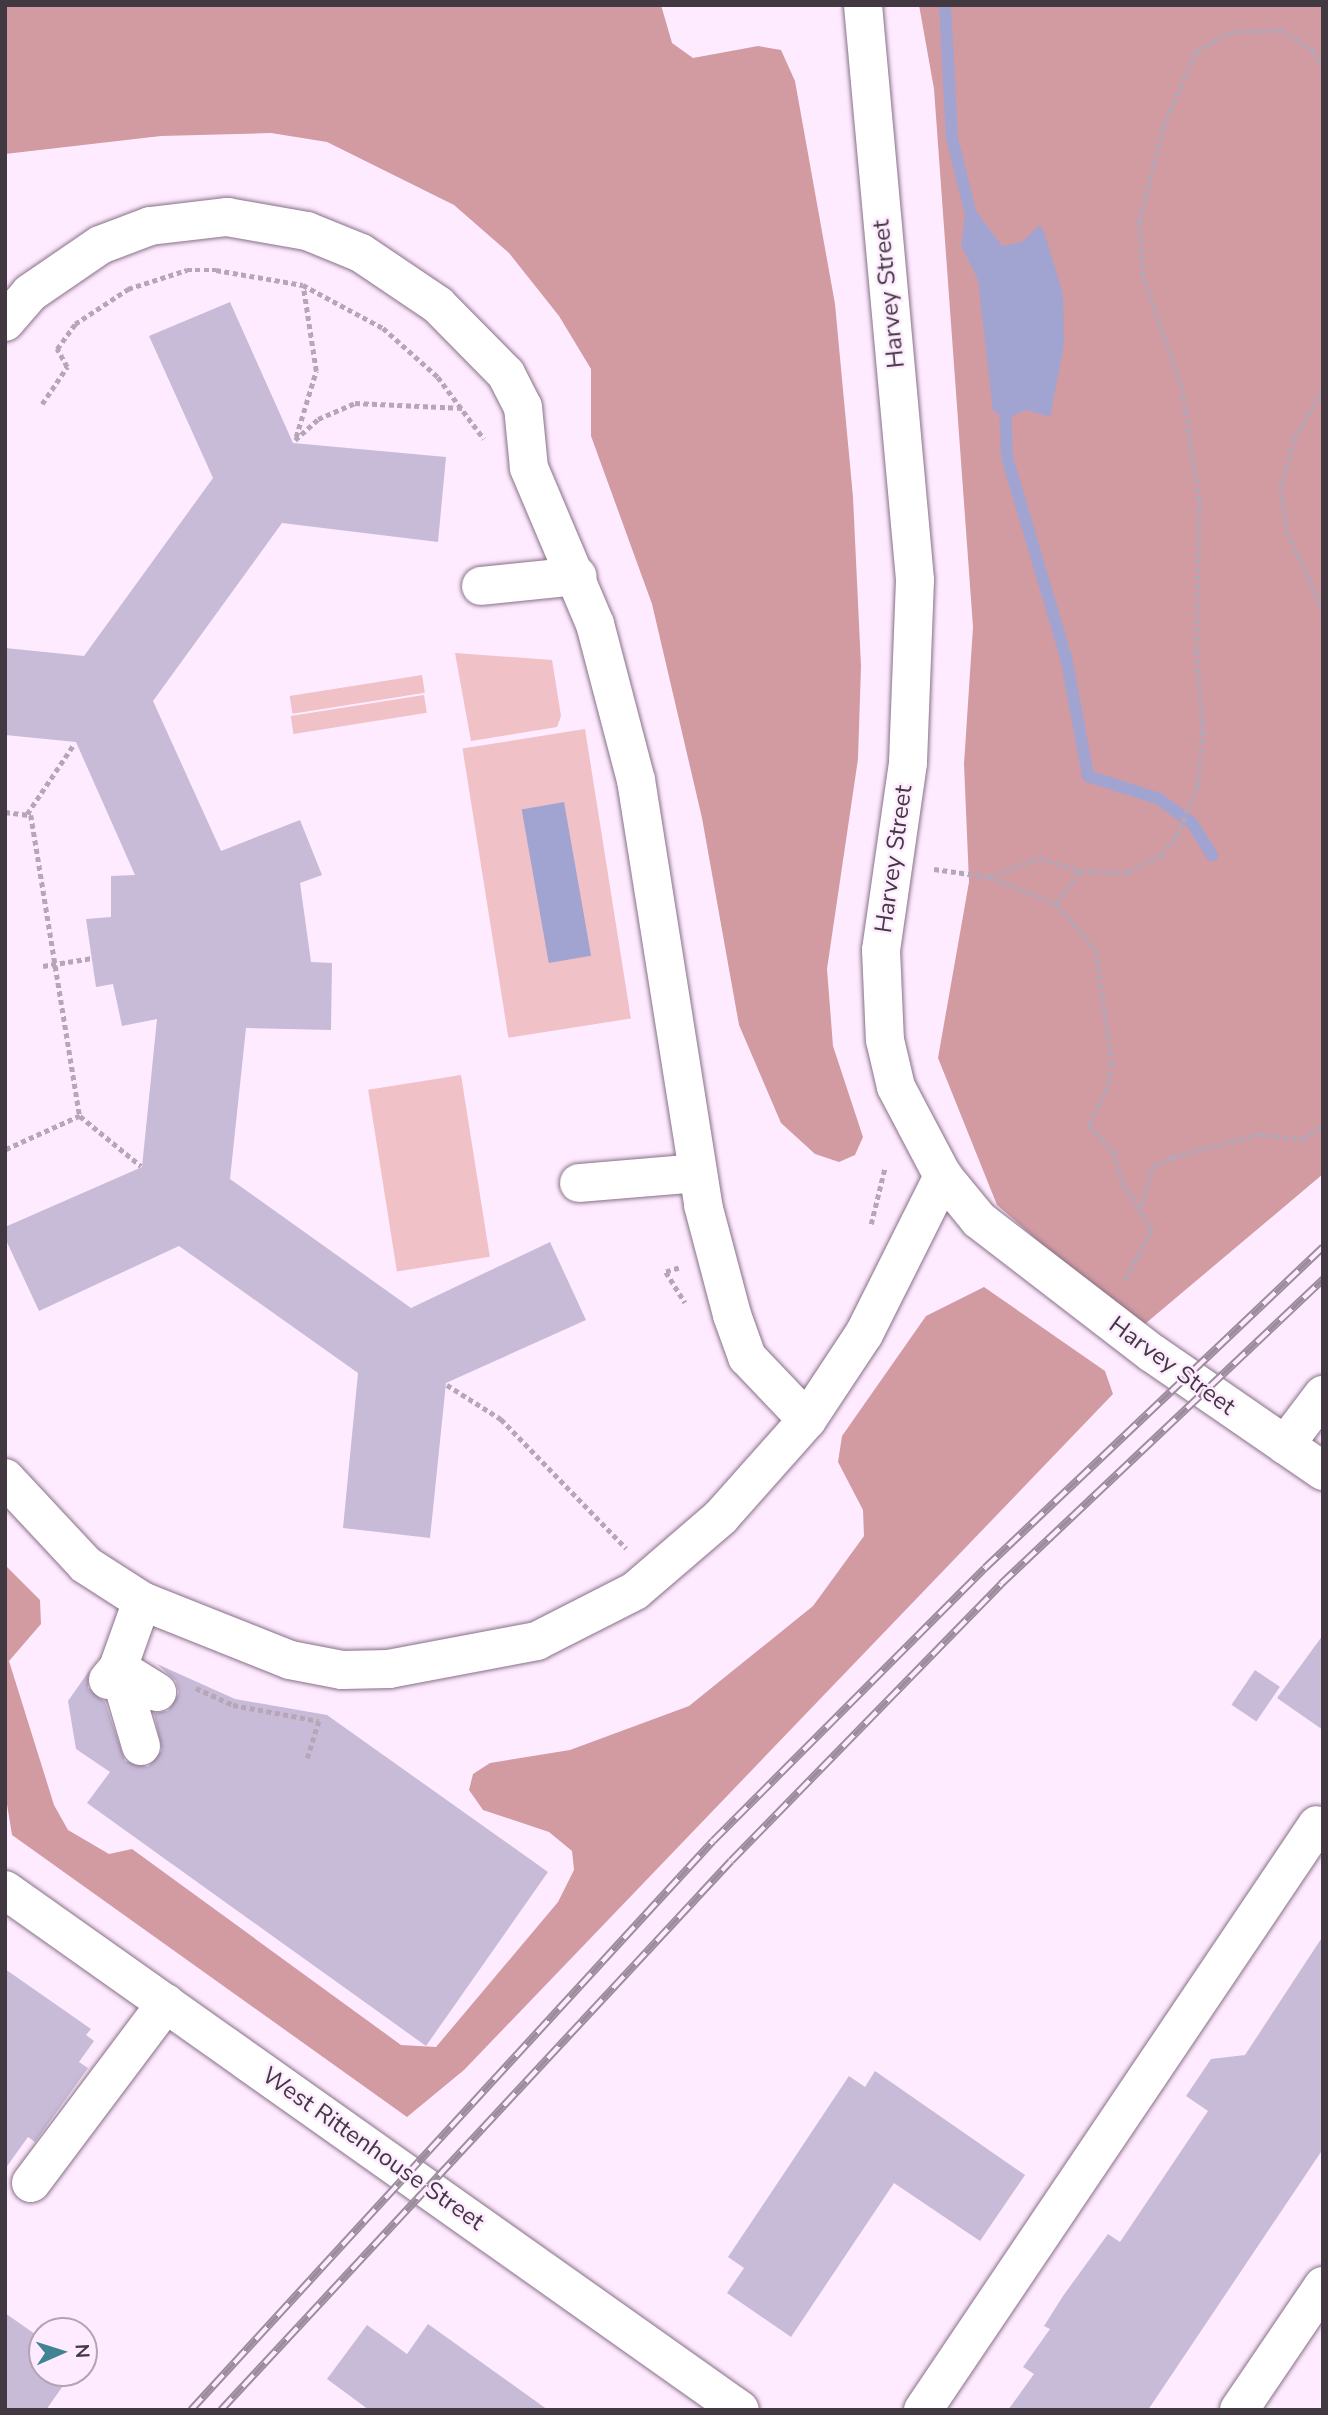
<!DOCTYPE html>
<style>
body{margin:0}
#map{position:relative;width:1328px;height:2415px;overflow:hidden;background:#ffebff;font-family:"Nunito Sans",sans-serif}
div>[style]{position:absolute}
.green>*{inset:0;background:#f0c1c6;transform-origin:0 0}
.forest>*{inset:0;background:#d29ba2}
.water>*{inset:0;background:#a1a3d1;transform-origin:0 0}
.stream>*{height:12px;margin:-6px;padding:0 6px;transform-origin:6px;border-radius:6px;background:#a1a3d1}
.building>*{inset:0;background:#c7bbd8;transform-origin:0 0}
.path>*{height:4.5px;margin-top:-2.25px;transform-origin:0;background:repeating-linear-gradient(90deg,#b6a6b6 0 5px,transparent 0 8.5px)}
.roads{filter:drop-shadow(0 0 2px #877187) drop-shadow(0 0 2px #877187)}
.minor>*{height:38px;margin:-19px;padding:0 19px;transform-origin:19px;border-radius:19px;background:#fff}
.rail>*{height:8px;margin-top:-4px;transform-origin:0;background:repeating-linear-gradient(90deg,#ffebff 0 16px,#9c8d9c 0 32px);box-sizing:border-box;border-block:2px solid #9c8d9c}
span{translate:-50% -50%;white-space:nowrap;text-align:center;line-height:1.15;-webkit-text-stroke:5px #ffebff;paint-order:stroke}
.street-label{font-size:24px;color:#423842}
.frame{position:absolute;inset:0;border:7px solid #423842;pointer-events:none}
.north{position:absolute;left:28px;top:2317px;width:70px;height:70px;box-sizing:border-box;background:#ffebff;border:2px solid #b3a3b3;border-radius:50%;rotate:87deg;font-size:19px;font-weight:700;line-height:28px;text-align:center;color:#423842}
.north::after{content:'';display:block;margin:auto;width:24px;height:32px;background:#408393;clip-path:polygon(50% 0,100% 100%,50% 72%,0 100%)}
</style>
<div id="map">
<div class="green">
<div style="clip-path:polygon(455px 653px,552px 660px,561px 716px,557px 727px,471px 741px)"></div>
<div style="left:422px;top:675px;width:18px;height:134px;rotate:81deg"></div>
<div style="left:424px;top:695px;width:18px;height:135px;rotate:81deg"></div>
<div style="left:585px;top:729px;width:293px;height:124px;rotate:81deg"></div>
<div style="left:461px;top:1075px;width:184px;height:94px;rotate:81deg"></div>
</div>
<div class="forest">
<div style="clip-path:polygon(5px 5px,661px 5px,672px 43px,693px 58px,758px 46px,781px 50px,795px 81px,835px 304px,853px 497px,861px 666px,858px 759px,827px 969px,833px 1046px,863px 1137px,855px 1155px,839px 1162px,815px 1154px,781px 1123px,739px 1025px,702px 818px,652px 604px,591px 436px,591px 369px,559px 316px,509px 253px,454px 205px,327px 142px,271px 133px,161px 136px,5px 154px)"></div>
<div style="clip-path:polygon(919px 5px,1323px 5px,1323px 1174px,1139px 1329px,997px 1205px,938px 1058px,969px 882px,964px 764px,973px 627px,934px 89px)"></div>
<div style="clip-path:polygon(984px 1287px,1105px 1371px,1113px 1394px,464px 2070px,407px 2117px,12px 1835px,6px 1798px,5px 1565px,40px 1600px,41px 1624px,9px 1661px,54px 1805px,68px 1830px,109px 1854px,132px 1849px,401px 2045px,436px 2047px,558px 1902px,574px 1870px,572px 1851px,549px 1832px,483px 1810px,469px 1790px,473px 1774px,490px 1763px,570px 1750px,689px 1706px,813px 1606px,864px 1536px,863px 1510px,838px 1462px,842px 1436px,926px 1316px)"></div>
</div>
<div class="water">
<div style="clip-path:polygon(973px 207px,1002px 246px,1022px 242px,1040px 225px,1044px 232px,1063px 294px,1064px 345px,1050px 417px,1027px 410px,1006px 418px,993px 411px,978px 280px,961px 245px,966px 209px)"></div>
<div style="left:564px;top:802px;width:156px;height:43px;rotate:80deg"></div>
</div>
<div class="stream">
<div style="left:945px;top:5px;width:133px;rotate:87deg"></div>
<div style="left:952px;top:138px;width:88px;rotate:76.1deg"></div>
<div style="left:1005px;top:405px;width:52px;rotate:87.8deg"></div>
<div style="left:1007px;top:457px;width:209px;rotate:73.6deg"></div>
<div style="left:1066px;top:657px;width:121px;rotate:79.5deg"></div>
<div style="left:1088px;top:776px;width:75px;rotate:17.9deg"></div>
<div style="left:1159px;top:799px;width:41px;rotate:36deg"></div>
<div style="left:1192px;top:823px;width:38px;rotate:58deg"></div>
</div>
<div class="building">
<div style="clip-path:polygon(230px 302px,293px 443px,446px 457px,438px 542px,282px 523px,153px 701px,221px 851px,300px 820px,322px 875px,300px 883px,311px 962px,332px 963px,331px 1030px,246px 1028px,230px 1179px,411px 1308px,550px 1242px,586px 1320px,446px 1383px,430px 1538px,343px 1528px,358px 1373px,179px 1246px,39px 1311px,5px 1238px,5px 1227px,142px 1167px,157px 1019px,122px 1026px,113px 984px,96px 987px,86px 919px,111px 917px,111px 876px,135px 875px,76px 742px,5px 735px,5px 648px,84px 656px,213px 478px,149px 336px)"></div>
<div style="clip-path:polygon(1323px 1635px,1323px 1730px,1277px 1698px)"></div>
<div style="clip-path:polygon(157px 1664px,235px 1699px,327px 1715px,548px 1872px,426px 2046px,87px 1803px,110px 1772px,76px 1749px,68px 1701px,89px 1671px,88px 1688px,105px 1702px,125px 1761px,148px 1767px,162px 1750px,154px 1713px,168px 1711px,179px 1693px,176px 1681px)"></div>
<div style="left:1255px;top:1670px;width:30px;height:42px;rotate:34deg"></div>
<div style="clip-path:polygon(1323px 1936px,1323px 2149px,1148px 2410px,1008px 2410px,1034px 2374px,1023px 2367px,1050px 2329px,1044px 2326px,1063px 2296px,1108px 2234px,1120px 2242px,1208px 2111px,1186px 2096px,1211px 2059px,1245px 2055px)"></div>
<div style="clip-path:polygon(5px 1969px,91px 2029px,86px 2035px,94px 2041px,79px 2062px,88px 2068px,35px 2142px,28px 2137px,5px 2169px)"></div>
<div style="clip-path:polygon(875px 2071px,1025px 2175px,980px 2241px,894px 2183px,791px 2337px,727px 2293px,744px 2268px,728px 2257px,849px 2076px,865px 2087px)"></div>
<div style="clip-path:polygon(5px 2313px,42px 2339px,42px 2373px,72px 2373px,46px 2410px,5px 2410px)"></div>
<div style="clip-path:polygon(428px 2324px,548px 2410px,369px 2410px,327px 2379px,367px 2325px,407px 2354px)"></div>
</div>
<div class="path">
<div style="left:1323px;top:390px;width:58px;rotate:120.1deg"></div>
<div style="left:1294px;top:440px;width:50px;rotate:105.2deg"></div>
<div style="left:1281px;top:488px;width:43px;rotate:82.1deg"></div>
<div style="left:1287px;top:531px;width:87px;rotate:65.5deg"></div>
<div style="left:42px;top:404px;width:45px;rotate:-56deg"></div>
<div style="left:67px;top:367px;width:21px;rotate:-119deg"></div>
<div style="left:57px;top:349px;width:31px;rotate:-54deg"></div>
<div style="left:75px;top:324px;width:64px;rotate:-33.4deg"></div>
<div style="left:128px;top:289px;width:62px;rotate:-17.9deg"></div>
<div style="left:187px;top:270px;width:29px"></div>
<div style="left:216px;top:270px;width:88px;rotate:9.8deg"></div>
<div style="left:303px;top:285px;width:91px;rotate:28.3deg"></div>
<div style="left:383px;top:328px;width:74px;rotate:41.7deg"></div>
<div style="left:438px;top:377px;width:77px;rotate:53.4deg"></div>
<div style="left:296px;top:437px;width:69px;rotate:-73.1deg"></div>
<div style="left:316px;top:371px;width:86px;rotate:-98.7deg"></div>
<div style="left:295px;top:440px;width:31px;rotate:-42deg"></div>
<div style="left:318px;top:419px;width:40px;rotate:-23.4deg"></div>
<div style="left:355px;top:403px;width:108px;rotate:2.7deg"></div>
<div style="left:5px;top:812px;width:26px;rotate:7deg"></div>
<div style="left:31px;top:815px;width:305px;rotate:80.8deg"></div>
<div style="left:80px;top:1116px;width:82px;rotate:155.6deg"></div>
<div style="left:27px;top:814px;width:84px;rotate:-56.1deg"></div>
<div style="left:934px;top:869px;width:57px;rotate:8.1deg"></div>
<div style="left:990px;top:877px;width:53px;rotate:-21.2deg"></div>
<div style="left:1039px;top:858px;width:43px;rotate:17.6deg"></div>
<div style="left:1080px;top:871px;width:47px;rotate:2.4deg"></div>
<div style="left:1127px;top:873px;width:38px;rotate:-28deg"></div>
<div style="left:1161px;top:855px;width:23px;rotate:-50deg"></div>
<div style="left:1176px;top:837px;width:54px;rotate:-67.2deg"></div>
<div style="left:1197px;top:787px;width:55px;rotate:-83.8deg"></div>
<div style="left:1203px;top:732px;width:83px;rotate:-94.8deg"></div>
<div style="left:1196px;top:649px;width:149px;rotate:-88.8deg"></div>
<div style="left:1199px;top:500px;width:111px;rotate:-98.8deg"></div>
<div style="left:1182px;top:390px;width:120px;rotate:-109deg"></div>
<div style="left:1143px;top:277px;width:55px;rotate:-94.2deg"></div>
<div style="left:1139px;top:222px;width:98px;rotate:-75.8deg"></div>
<div style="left:1163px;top:127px;width:83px;rotate:-66.5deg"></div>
<div style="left:1196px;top:51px;width:41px;rotate:-27.8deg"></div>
<div style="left:1232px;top:32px;width:48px;rotate:-2.4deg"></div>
<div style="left:1280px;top:30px;width:39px;rotate:31deg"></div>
<div style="left:1313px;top:50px;width:20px;rotate:60deg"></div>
<div style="left:990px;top:877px;width:71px;rotate:22.2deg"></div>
<div style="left:1056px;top:904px;width:61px;rotate:49deg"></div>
<div style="left:1096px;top:950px;width:114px;rotate:81.9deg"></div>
<div style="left:1112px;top:1063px;width:26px;rotate:101deg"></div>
<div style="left:1107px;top:1089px;width:40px;rotate:116.6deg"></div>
<div style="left:1089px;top:1125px;width:37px;rotate:47deg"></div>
<div style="left:1114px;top:1152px;width:32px;rotate:74deg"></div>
<div style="left:1123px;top:1183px;width:55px;rotate:58.3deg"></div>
<div style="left:1152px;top:1230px;width:58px;rotate:117.9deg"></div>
<div style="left:1056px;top:904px;width:41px;rotate:-54deg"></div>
<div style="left:43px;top:966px;width:50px;rotate:-9.3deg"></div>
<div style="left:80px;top:1116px;width:79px;rotate:39.3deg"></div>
<div style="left:1141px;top:1206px;width:42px;rotate:-73.3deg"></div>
<div style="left:1153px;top:1166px;width:22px;rotate:-24deg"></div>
<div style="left:1173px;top:1157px;width:88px;rotate:-15.1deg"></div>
<div style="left:1258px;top:1134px;width:44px;rotate:6.5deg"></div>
<div style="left:1302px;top:1139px;width:25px;rotate:-32deg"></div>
<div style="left:871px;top:1224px;width:59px;rotate:-76.2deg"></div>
<div style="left:679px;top:1268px;width:14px;rotate:163deg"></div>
<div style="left:666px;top:1272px;width:36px;rotate:58deg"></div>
<div style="left:447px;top:1385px;width:64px;rotate:32.2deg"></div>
<div style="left:501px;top:1419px;width:180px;rotate:45.9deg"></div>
<div style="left:196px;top:1688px;width:41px;rotate:24.7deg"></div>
<div style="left:233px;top:1705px;width:87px;rotate:10.5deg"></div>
<div style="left:319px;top:1721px;width:39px;rotate:107deg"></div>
</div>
<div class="roads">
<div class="minor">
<div style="left:863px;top:5px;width:577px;rotate:84.83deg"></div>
<div style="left:915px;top:580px;width:183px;rotate:92.2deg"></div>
<div style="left:908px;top:763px;width:189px;rotate:98.2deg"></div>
<div style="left:881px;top:950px;width:90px;rotate:87.5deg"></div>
<div style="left:885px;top:1040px;width:48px;rotate:76.8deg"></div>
<div style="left:896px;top:1087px;width:101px;rotate:62.2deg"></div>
<div style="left:943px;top:1176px;width:57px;rotate:50.7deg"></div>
<div style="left:979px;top:1220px;width:218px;rotate:37.6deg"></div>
<div style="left:1152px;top:1353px;width:208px;rotate:34.6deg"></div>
<div style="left:5px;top:322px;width:38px;rotate:-49deg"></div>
<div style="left:30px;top:293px;width:85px;rotate:-34.4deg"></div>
<div style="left:100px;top:245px;width:53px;rotate:-20.8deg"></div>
<div style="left:150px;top:226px;width:78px;rotate:-6.7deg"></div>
<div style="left:227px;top:217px;width:81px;rotate:9.9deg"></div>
<div style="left:307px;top:231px;width:58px;rotate:22.2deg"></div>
<div style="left:361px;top:253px;width:93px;rotate:34deg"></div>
<div style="left:438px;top:305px;width:97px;rotate:45.4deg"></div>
<div style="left:506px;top:374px;width:37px;rotate:63deg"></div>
<div style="left:523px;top:407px;width:61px;rotate:84.4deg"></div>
<div style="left:529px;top:468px;width:169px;rotate:67.1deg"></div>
<div style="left:595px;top:624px;width:161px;rotate:75.3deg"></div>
<div style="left:636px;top:780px;width:430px;rotate:81deg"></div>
<div style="left:703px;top:1205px;width:114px;rotate:75.2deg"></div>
<div style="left:732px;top:1315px;width:45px;rotate:70.3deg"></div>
<div style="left:747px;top:1357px;width:87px;rotate:46.4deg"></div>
<div style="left:807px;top:1420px;width:130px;rotate:131.6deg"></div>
<div style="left:721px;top:1517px;width:113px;rotate:139.3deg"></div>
<div style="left:635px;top:1591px;width:110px;rotate:153deg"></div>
<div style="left:537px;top:1641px;width:151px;rotate:169.3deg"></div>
<div style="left:389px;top:1669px;width:47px;rotate:178.8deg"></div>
<div style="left:342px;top:1670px;width:53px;rotate:-169.1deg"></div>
<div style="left:290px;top:1660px;width:159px;rotate:-158.3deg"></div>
<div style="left:142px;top:1601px;width:67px;rotate:-147.3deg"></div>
<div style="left:86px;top:1565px;width:119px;rotate:-133deg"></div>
<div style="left:481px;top:586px;width:97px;rotate:-5.9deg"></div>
<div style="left:579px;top:1183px;width:119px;rotate:-4.8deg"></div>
<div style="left:807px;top:1420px;width:103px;rotate:-56.5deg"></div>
<div style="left:864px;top:1334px;width:177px;rotate:-63.4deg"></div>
<div style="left:1285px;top:1445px;width:63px;rotate:-52.8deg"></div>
<div style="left:108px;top:1680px;width:16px;rotate:-50deg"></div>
<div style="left:118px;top:1668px;width:46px;rotate:31.6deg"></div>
<div style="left:141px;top:1746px;width:81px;rotate:-106.4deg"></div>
<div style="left:118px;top:1668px;width:71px;rotate:-70.3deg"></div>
<div style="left:5px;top:1890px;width:900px;rotate:35.28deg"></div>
<div style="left:31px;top:2183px;width:225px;rotate:-53.1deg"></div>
<div style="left:923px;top:2410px;width:705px;rotate:-56.04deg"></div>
<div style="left:1239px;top:2410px;width:150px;rotate:-55.9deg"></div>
</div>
</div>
<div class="rail">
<div style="left:191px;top:2410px;width:772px;rotate:-47.47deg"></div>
<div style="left:713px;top:1841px;width:385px;rotate:-45.1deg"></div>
<div style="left:985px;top:1568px;width:466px;rotate:-43.5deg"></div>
<div style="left:221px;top:2410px;width:749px;rotate:-47.11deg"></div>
<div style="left:731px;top:1861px;width:387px;rotate:-45.7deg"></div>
<div style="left:1001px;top:1584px;width:444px;rotate:-43.4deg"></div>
</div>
<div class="street-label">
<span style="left:889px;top:294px;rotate:-96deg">Harvey Street</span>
<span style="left:894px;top:859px;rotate:-82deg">Harvey Street</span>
<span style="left:1172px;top:1366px;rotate:36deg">Harvey Street</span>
<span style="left:373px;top:2149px;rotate:35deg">West Rittenhouse Street</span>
</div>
<div class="frame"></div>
<div class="north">N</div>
</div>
